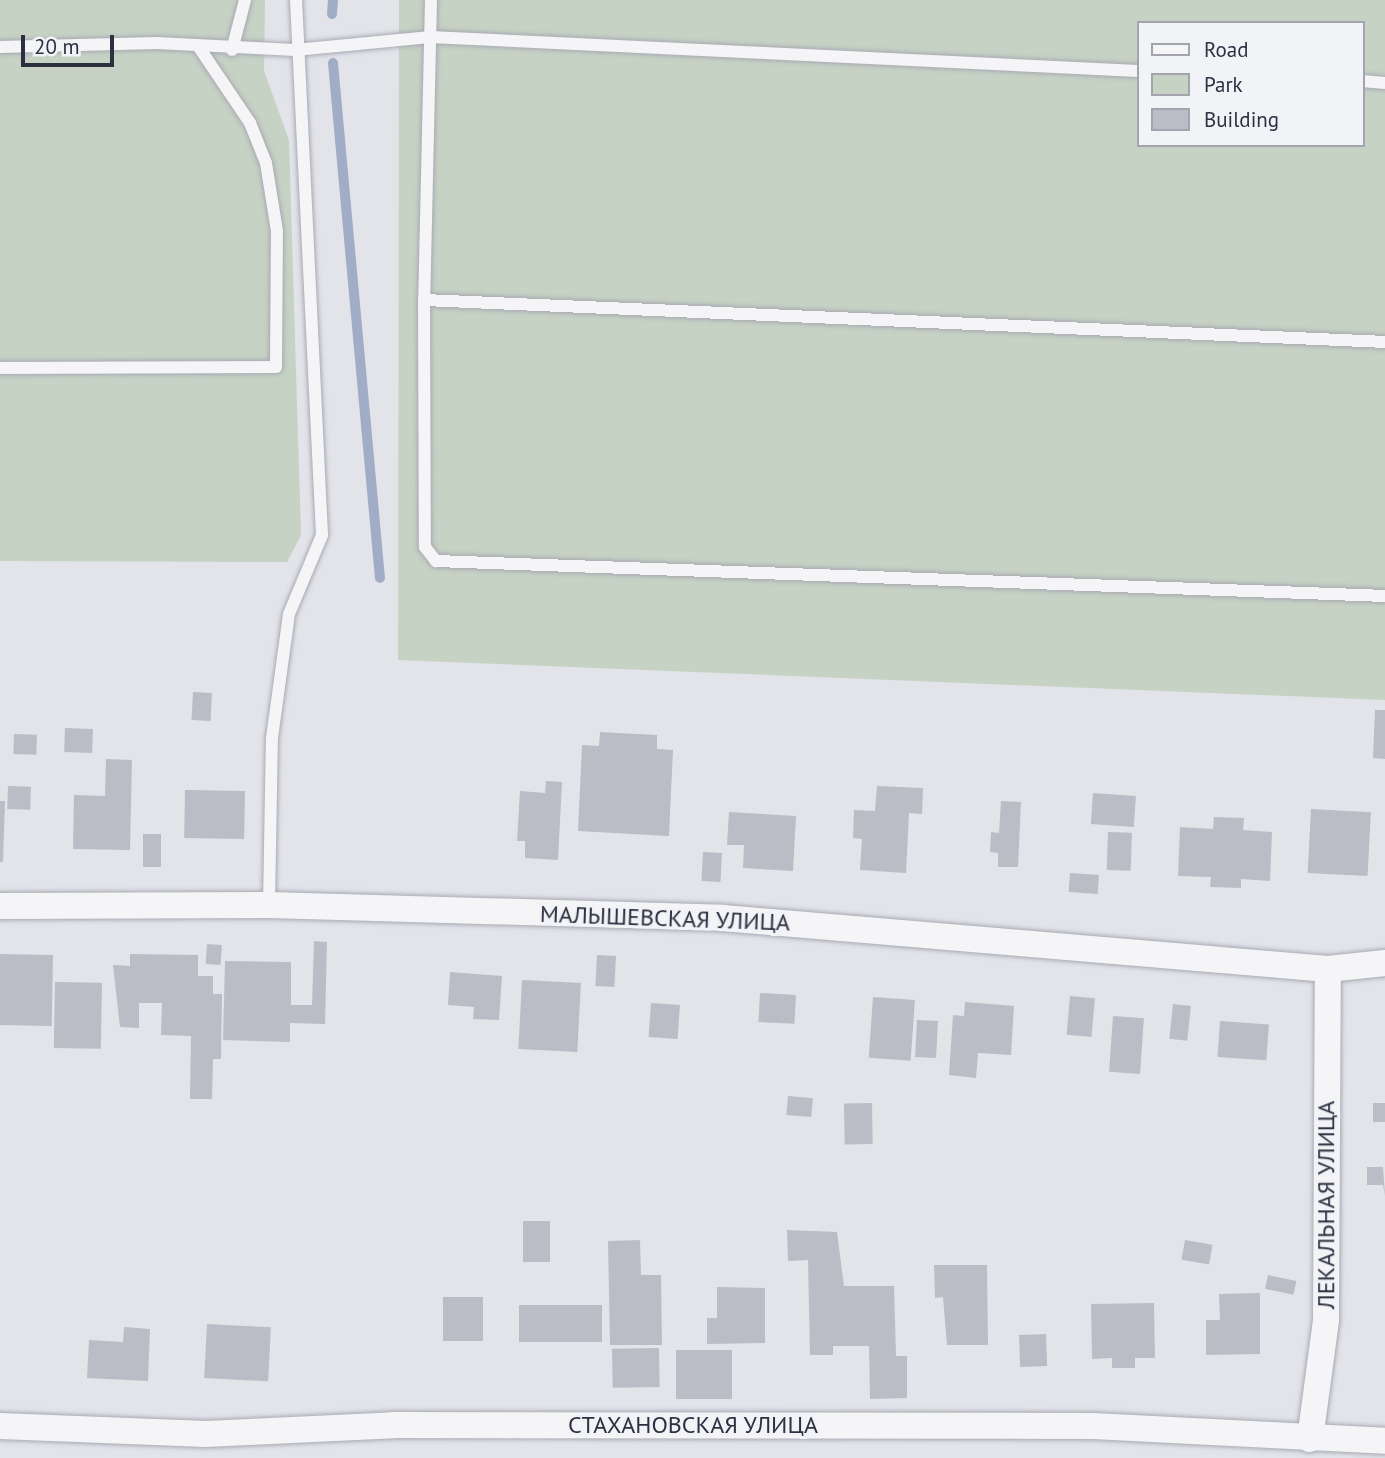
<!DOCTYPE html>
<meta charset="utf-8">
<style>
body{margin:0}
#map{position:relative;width:1385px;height:1458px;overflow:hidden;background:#e2e4e9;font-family:"PT Sans",sans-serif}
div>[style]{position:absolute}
.green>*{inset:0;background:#c6d2c4}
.stream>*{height:10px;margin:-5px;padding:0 5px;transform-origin:5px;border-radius:5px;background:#a1adc6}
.building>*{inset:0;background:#babdc6;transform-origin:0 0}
.roads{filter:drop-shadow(0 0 2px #a8aab3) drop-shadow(0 0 2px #a8aab3)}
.service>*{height:12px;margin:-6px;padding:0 6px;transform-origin:6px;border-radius:6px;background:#f5f5f8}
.minor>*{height:26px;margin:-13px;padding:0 13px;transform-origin:13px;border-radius:13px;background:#f5f5f8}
span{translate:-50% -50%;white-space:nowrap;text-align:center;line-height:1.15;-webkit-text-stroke:6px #f2f3f7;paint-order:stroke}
.street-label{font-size:24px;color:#2c3040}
.legend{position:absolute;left:1137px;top:21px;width:228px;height:126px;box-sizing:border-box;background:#f2f3f7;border:2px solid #a3a5ae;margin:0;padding:9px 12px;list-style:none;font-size:21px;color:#2c3040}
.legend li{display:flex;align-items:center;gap:14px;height:35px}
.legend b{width:35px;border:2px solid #a3a5ae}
.scale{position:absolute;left:21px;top:35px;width:93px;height:32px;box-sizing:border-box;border:4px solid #2c3040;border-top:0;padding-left:9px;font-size:21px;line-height:24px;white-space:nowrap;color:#2c3040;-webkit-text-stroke:5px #f2f3f7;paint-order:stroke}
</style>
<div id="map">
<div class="green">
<div style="clip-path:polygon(0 0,265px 0,264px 71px,289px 140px,301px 535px,287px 562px,0 561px)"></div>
<div style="clip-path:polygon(evenodd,399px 0,1385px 0,1385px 700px,398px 660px,399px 0,1138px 23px,1362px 23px,1362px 145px,1138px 145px,1138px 23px)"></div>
</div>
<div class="stream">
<div style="left:332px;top:14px;width:14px;rotate:-86deg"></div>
<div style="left:333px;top:63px;width:517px;rotate:84.79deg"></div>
</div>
<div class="building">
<div style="left:193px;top:692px;width:19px;height:28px;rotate:3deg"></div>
<div style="clip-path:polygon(1375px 710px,1385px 710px,1385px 759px,1373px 758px)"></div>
<div style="left:65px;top:728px;width:28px;height:24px;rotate:2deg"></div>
<div style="clip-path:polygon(600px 732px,657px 735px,657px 749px,673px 750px,669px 836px,578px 831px,582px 745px,599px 746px)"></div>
<div style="left:14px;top:734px;width:23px;height:20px;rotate:2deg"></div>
<div style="clip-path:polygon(106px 759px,132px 760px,130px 850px,73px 849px,74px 795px,105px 796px)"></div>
<div style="clip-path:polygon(546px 781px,562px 782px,558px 860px,525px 858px,525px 841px,517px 841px,520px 791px,545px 793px)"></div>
<div style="left:8px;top:786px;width:23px;height:23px;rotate:2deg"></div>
<div style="clip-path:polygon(877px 786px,923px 788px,922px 814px,909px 813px,906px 873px,860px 870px,862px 839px,853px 838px,854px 810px,875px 811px)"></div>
<div style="left:185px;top:790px;width:60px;height:48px;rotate:1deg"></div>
<div style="left:1093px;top:793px;width:43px;height:31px;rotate:4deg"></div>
<div style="clip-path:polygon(0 801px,5px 801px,3px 862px,0 862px)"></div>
<div style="clip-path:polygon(1001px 801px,1021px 802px,1018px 867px,998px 867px,998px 853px,990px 852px,991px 832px,999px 833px)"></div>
<div style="left:1311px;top:809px;width:60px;height:64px;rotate:3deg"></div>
<div style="clip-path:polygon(729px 812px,796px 816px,793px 871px,743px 868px,744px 845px,727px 845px)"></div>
<div style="clip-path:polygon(1214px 817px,1244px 818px,1243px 830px,1272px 832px,1270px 881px,1241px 879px,1241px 888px,1210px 887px,1211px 877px,1178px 876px,1180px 827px,1213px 829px)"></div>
<div style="left:1108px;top:832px;width:24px;height:38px;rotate:2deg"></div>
<div style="left:143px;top:834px;width:18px;height:33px"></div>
<div style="left:703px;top:852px;width:19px;height:29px;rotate:3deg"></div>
<div style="left:1070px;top:873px;width:29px;height:19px;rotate:4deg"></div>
<div style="clip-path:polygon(314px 941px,327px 942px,325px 1024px,290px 1023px,290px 1042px,223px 1040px,225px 961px,291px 962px,291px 1005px,312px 1005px)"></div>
<div style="left:207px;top:944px;width:15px;height:20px;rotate:4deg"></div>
<div style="left:0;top:954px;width:53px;height:71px;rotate:1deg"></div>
<div style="clip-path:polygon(130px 954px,198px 955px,198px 976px,213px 976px,213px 994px,222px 994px,221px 1059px,213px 1059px,212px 1099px,190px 1099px,191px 1036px,161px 1035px,162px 1003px,139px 1003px,139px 1028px,120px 1027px,113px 965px,130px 966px)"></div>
<div style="left:597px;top:955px;width:19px;height:31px;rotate:3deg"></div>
<div style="clip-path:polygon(450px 972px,502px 976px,499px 1020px,473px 1019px,474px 1007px,448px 1005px)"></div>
<div style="left:522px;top:980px;width:59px;height:69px;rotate:3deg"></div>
<div style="left:55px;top:982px;width:47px;height:66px;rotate:1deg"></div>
<div style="left:760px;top:993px;width:36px;height:29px;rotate:3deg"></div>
<div style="left:1070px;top:996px;width:25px;height:39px;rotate:5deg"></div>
<div style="left:873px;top:997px;width:42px;height:61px;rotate:4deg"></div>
<div style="clip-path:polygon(965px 1002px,1014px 1006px,1011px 1055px,978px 1053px,976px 1078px,949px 1075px,953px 1015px,964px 1016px)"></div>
<div style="left:651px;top:1003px;width:29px;height:34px;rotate:4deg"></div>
<div style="left:1173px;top:1004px;width:18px;height:35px;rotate:6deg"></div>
<div style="left:1113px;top:1016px;width:31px;height:56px;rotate:4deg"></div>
<div style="left:917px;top:1020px;width:21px;height:37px;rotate:3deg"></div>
<div style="left:1220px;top:1021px;width:49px;height:36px;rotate:4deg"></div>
<div style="left:788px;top:1096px;width:25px;height:19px;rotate:5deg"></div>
<div style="left:872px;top:1103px;width:41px;height:28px;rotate:89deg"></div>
<div style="left:1373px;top:1103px;width:12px;height:19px"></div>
<div style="clip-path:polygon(1367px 1167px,1383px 1167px,1385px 1196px,1383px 1185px,1367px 1185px)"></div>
<div style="left:550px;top:1221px;width:41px;height:27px;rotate:90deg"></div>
<div style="clip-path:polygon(787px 1230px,837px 1232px,844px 1286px,894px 1286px,896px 1356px,907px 1356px,907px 1398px,870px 1399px,869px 1346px,833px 1346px,833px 1355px,810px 1355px,808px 1260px,788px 1261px)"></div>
<div style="clip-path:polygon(640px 1240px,641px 1275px,661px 1275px,662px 1345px,610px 1345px,608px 1241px)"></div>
<div style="left:1185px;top:1240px;width:28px;height:20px;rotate:10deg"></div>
<div style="clip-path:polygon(934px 1265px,987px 1265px,988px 1345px,947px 1345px,943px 1297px,935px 1298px)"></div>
<div style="left:1268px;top:1275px;width:29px;height:14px;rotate:12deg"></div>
<div style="clip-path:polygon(717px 1287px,765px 1288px,765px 1343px,707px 1344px,707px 1318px,717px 1318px)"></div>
<div style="clip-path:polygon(1260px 1293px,1260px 1354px,1206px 1355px,1206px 1320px,1220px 1320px,1219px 1294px)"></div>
<div style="left:443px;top:1297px;width:40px;height:44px"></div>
<div style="clip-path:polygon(1154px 1303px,1155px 1358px,1135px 1358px,1135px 1368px,1112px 1368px,1112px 1358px,1092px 1359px,1091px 1304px)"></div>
<div style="left:602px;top:1305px;width:37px;height:83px;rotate:90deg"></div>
<div style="left:207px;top:1324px;width:64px;height:54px;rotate:3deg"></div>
<div style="clip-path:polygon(124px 1327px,150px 1329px,148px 1381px,87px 1378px,89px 1340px,123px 1342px)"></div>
<div style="left:1046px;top:1334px;width:32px;height:27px;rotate:88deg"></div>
<div style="left:659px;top:1348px;width:39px;height:47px;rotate:89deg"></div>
<div style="left:732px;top:1350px;width:49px;height:56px;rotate:90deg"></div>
</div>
<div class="roads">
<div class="service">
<div style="left:431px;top:0;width:300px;rotate:91.3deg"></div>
<div style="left:424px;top:300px;width:247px;rotate:89.8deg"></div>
<div style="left:425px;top:547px;width:18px;rotate:52deg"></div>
<div style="left:436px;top:561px;width:950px;rotate:2.11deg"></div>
<div style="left:0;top:47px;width:157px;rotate:-1.5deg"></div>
<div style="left:157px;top:43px;width:138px;rotate:2.9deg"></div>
<div style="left:295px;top:50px;width:136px;rotate:-5.5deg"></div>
<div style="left:430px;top:37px;width:709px;rotate:2.75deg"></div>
<div style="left:232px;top:50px;width:52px;rotate:-75.4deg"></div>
<div style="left:1362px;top:81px;width:23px;rotate:5deg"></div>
<div style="left:424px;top:300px;width:962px;rotate:2.5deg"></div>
<div style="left:0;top:368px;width:276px;rotate:-0.2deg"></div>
<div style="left:276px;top:367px;width:136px;rotate:-89.6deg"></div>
<div style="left:277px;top:231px;width:69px;rotate:-99.2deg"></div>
<div style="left:266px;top:163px;width:43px;rotate:-111.8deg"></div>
<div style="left:250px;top:123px;width:93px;rotate:-124deg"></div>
<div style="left:269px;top:905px;width:167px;rotate:-89deg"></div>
<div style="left:272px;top:738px;width:125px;rotate:-82.2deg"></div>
<div style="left:289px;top:614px;width:86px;rotate:-67.3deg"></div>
<div style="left:322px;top:535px;width:536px;rotate:-92.78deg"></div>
</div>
<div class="minor">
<div style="left:0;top:906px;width:269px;rotate:-0.2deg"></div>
<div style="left:269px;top:905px;width:454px;rotate:1.6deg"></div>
<div style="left:723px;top:918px;width:607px;rotate:4.82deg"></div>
<div style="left:1328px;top:969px;width:57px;rotate:-6deg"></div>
<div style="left:0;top:1426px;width:206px;rotate:2.2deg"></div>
<div style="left:206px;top:1434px;width:188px;rotate:-2.7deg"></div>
<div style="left:394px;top:1425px;width:699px;rotate:0.08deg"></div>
<div style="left:1093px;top:1426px;width:292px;rotate:2.9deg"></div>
<div style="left:1310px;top:1439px;width:120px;rotate:-82.3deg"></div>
<div style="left:1326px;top:1320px;width:351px;rotate:-89.7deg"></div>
</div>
</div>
<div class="street-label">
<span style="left:665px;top:918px;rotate:2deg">МАЛЫШЕВСКАЯ УЛИЦА</span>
<span style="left:1326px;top:1205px;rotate:-90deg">ЛЕКАЛЬНАЯ УЛИЦА</span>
<span style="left:693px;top:1425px">СТАХАНОВСКАЯ УЛИЦА</span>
</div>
<ul class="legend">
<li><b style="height:9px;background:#f5f5f8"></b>Road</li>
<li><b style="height:19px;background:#c6d2c4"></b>Park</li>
<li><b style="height:19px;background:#babdc6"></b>Building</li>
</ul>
<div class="scale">20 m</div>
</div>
